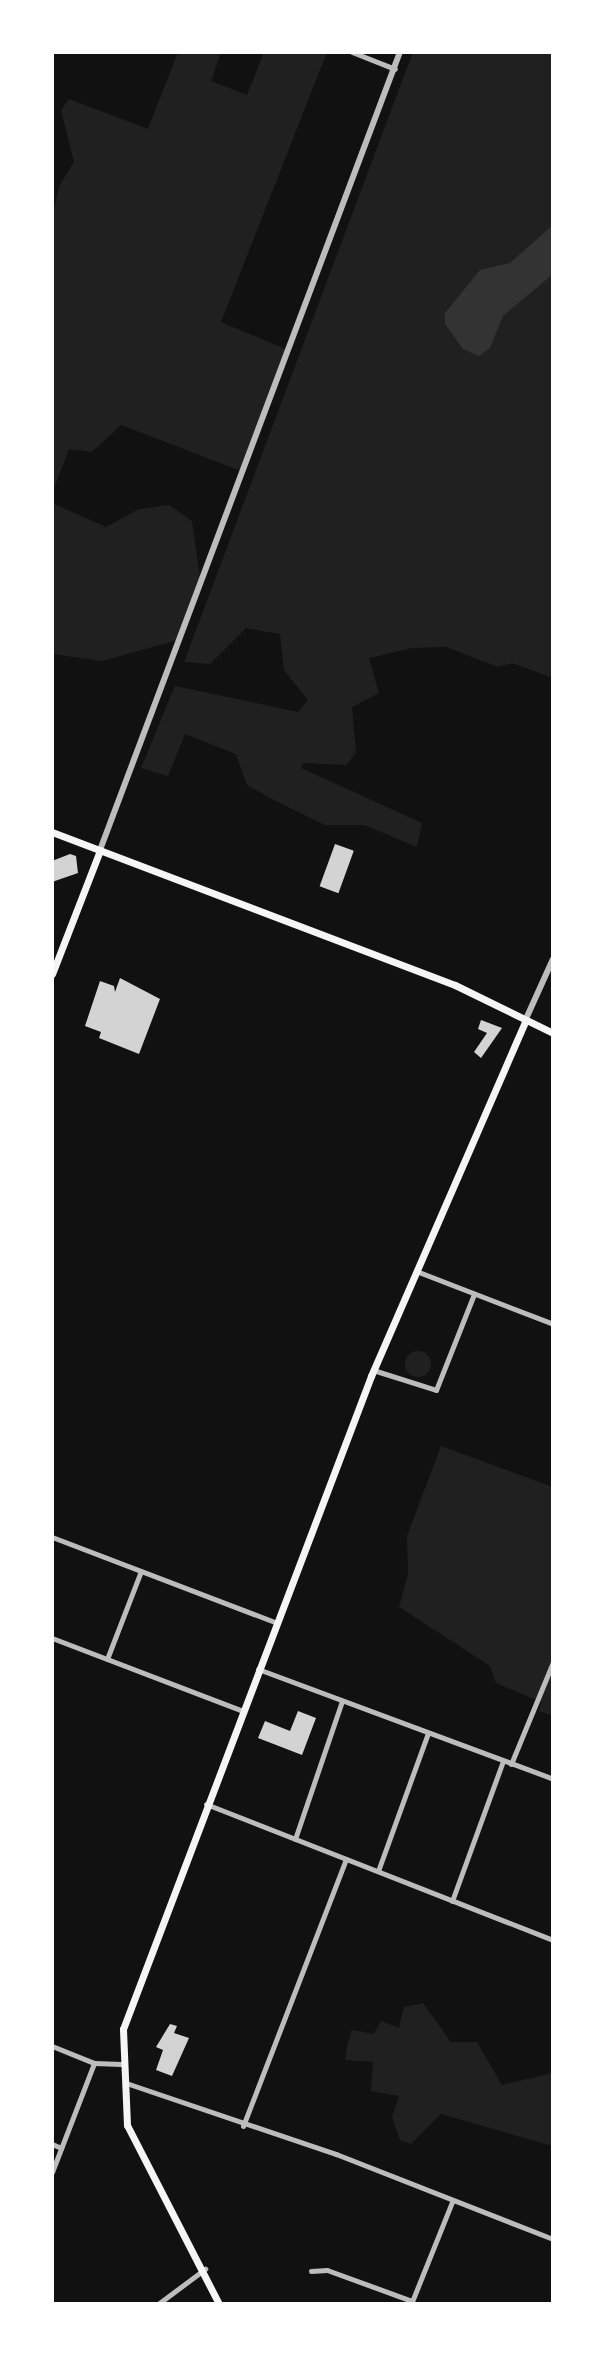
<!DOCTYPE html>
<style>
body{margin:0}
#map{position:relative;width:605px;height:2356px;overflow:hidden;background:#111;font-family:"PT Sans",sans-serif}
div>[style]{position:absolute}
.green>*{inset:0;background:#202020}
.round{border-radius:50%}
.water>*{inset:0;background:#333}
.building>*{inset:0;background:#d3d3d3;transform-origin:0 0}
.minor>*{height:5px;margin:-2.5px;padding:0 2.5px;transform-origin:2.5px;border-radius:2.5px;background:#bcbcbc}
.tertiary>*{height:6px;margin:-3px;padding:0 3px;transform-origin:3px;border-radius:3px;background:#bcbcbc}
.secondary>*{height:7px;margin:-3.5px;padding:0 3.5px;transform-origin:3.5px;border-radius:3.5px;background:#f5f5f5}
span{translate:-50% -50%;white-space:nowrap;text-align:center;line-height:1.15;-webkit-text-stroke:6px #fff;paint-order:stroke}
.frame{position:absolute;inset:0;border:54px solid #fff;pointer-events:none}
</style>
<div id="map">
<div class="green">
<div style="clip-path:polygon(178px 52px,221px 52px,211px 81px,247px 95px,264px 52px,327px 52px,221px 322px,288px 350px,241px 471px,121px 425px,92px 452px,69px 449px,52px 493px,52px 216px,60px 184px,74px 162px,61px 110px,69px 99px,148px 129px)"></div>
<div style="clip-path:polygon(413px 52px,553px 52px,553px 678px,512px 663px,498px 667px,446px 647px,412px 648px,369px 658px,379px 693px,352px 707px,356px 753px,346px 765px,303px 763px,301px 768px,422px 823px,417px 847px,364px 825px,325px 825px,274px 800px,247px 785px,236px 754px,185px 734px,168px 776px,141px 768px,175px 686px,298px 712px,308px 700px,284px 670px,280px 634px,246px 628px,210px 664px,184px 662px)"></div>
<div style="clip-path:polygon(52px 503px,106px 527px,139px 509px,169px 505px,192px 521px,200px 578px,178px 640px,102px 661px,52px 654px)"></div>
<div class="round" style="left:405px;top:1351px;width:26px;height:26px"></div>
<div style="clip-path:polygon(441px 1446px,553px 1487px,553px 1716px,539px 1711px,541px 1702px,496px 1683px,490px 1666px,399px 1607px,408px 1574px,407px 1536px)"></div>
<div style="clip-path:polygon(423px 2003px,451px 2042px,477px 2042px,502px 2085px,553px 2073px,553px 2146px,441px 2114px,411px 2144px,400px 2140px,392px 2117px,399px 2096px,371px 2091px,373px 2062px,345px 2060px,348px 2042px,352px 2030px,374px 2034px,381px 2021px,399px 2028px,404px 2007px)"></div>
</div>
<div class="water">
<div style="clip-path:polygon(553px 225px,553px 274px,503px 316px,490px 348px,479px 356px,463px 349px,445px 324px,445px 313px,480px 270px,510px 263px)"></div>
</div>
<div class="building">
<div style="left:335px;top:844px;width:20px;height:45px;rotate:20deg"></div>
<div style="clip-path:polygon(70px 854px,76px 856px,78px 873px,52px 882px,52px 861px)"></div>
<div style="clip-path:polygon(120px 978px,160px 999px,139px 1054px,99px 1038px,101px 1032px,85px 1026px,100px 981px,114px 986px,115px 992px)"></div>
<div style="clip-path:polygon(481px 1020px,502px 1028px,481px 1058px,474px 1052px,487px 1033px,478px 1029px)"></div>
<div style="clip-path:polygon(298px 1711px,316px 1718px,302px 1755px,258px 1738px,265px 1721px,290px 1731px)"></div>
<div style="clip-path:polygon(170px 2024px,177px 2026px,174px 2033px,189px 2038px,172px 2076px,156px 2070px,163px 2050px,156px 2047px)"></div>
</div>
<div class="minor">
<div style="left:352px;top:52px;width:46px;rotate:21.6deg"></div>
<div style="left:416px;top:1271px;width:147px;rotate:21.1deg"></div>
<div style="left:373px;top:1370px;width:66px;rotate:17.6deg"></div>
<div style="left:436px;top:1390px;width:103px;rotate:-68.4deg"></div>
<div style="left:52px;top:1537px;width:239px;rotate:20.9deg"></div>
<div style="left:52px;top:1638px;width:202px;rotate:20.9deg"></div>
<div style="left:107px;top:1659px;width:94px;rotate:-68.9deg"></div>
<div style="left:258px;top:1669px;width:315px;rotate:20.4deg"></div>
<div style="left:511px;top:1764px;width:110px;rotate:-67.6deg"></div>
<div style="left:206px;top:1804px;width:373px;rotate:21.4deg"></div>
<div style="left:295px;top:1839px;width:146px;rotate:-71.2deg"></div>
<div style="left:378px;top:1871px;width:147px;rotate:-70.1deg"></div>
<div style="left:452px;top:1901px;width:149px;rotate:-70deg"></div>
<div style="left:52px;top:2046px;width:45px;rotate:22deg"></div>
<div style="left:94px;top:2063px;width:27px;rotate:2deg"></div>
<div style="left:126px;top:2083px;width:222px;rotate:18.7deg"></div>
<div style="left:336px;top:2154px;width:233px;rotate:21.4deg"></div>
<div style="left:243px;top:2126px;width:286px;rotate:-68.9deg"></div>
<div style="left:52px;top:2144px;width:10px;rotate:24deg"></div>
<div style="left:52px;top:2172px;width:117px;rotate:-68.9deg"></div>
<div style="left:311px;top:2271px;width:16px;rotate:-4deg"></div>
<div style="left:327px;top:2270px;width:90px;rotate:20deg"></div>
<div style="left:158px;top:2304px;width:59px;rotate:-36.7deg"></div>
<div style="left:411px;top:2304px;width:110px;rotate:-68.1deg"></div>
</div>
<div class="tertiary">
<div style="left:100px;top:850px;width:853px;rotate:-69.4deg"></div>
<div style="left:525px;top:1021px;width:68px;rotate:-65.7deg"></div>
</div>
<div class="secondary">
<div style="left:52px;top:832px;width:431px;rotate:20.8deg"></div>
<div style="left:455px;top:985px;width:109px;rotate:26.1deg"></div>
<div style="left:52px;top:974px;width:133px;rotate:-68.8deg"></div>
<div style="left:219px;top:2304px;width:201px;rotate:-117.2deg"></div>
<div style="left:127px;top:2125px;width:96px;rotate:-92.4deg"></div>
<div style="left:123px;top:2029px;width:699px;rotate:-69.2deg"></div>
<div style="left:371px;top:1376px;width:387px;rotate:-66.5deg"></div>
</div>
<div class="frame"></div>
</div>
